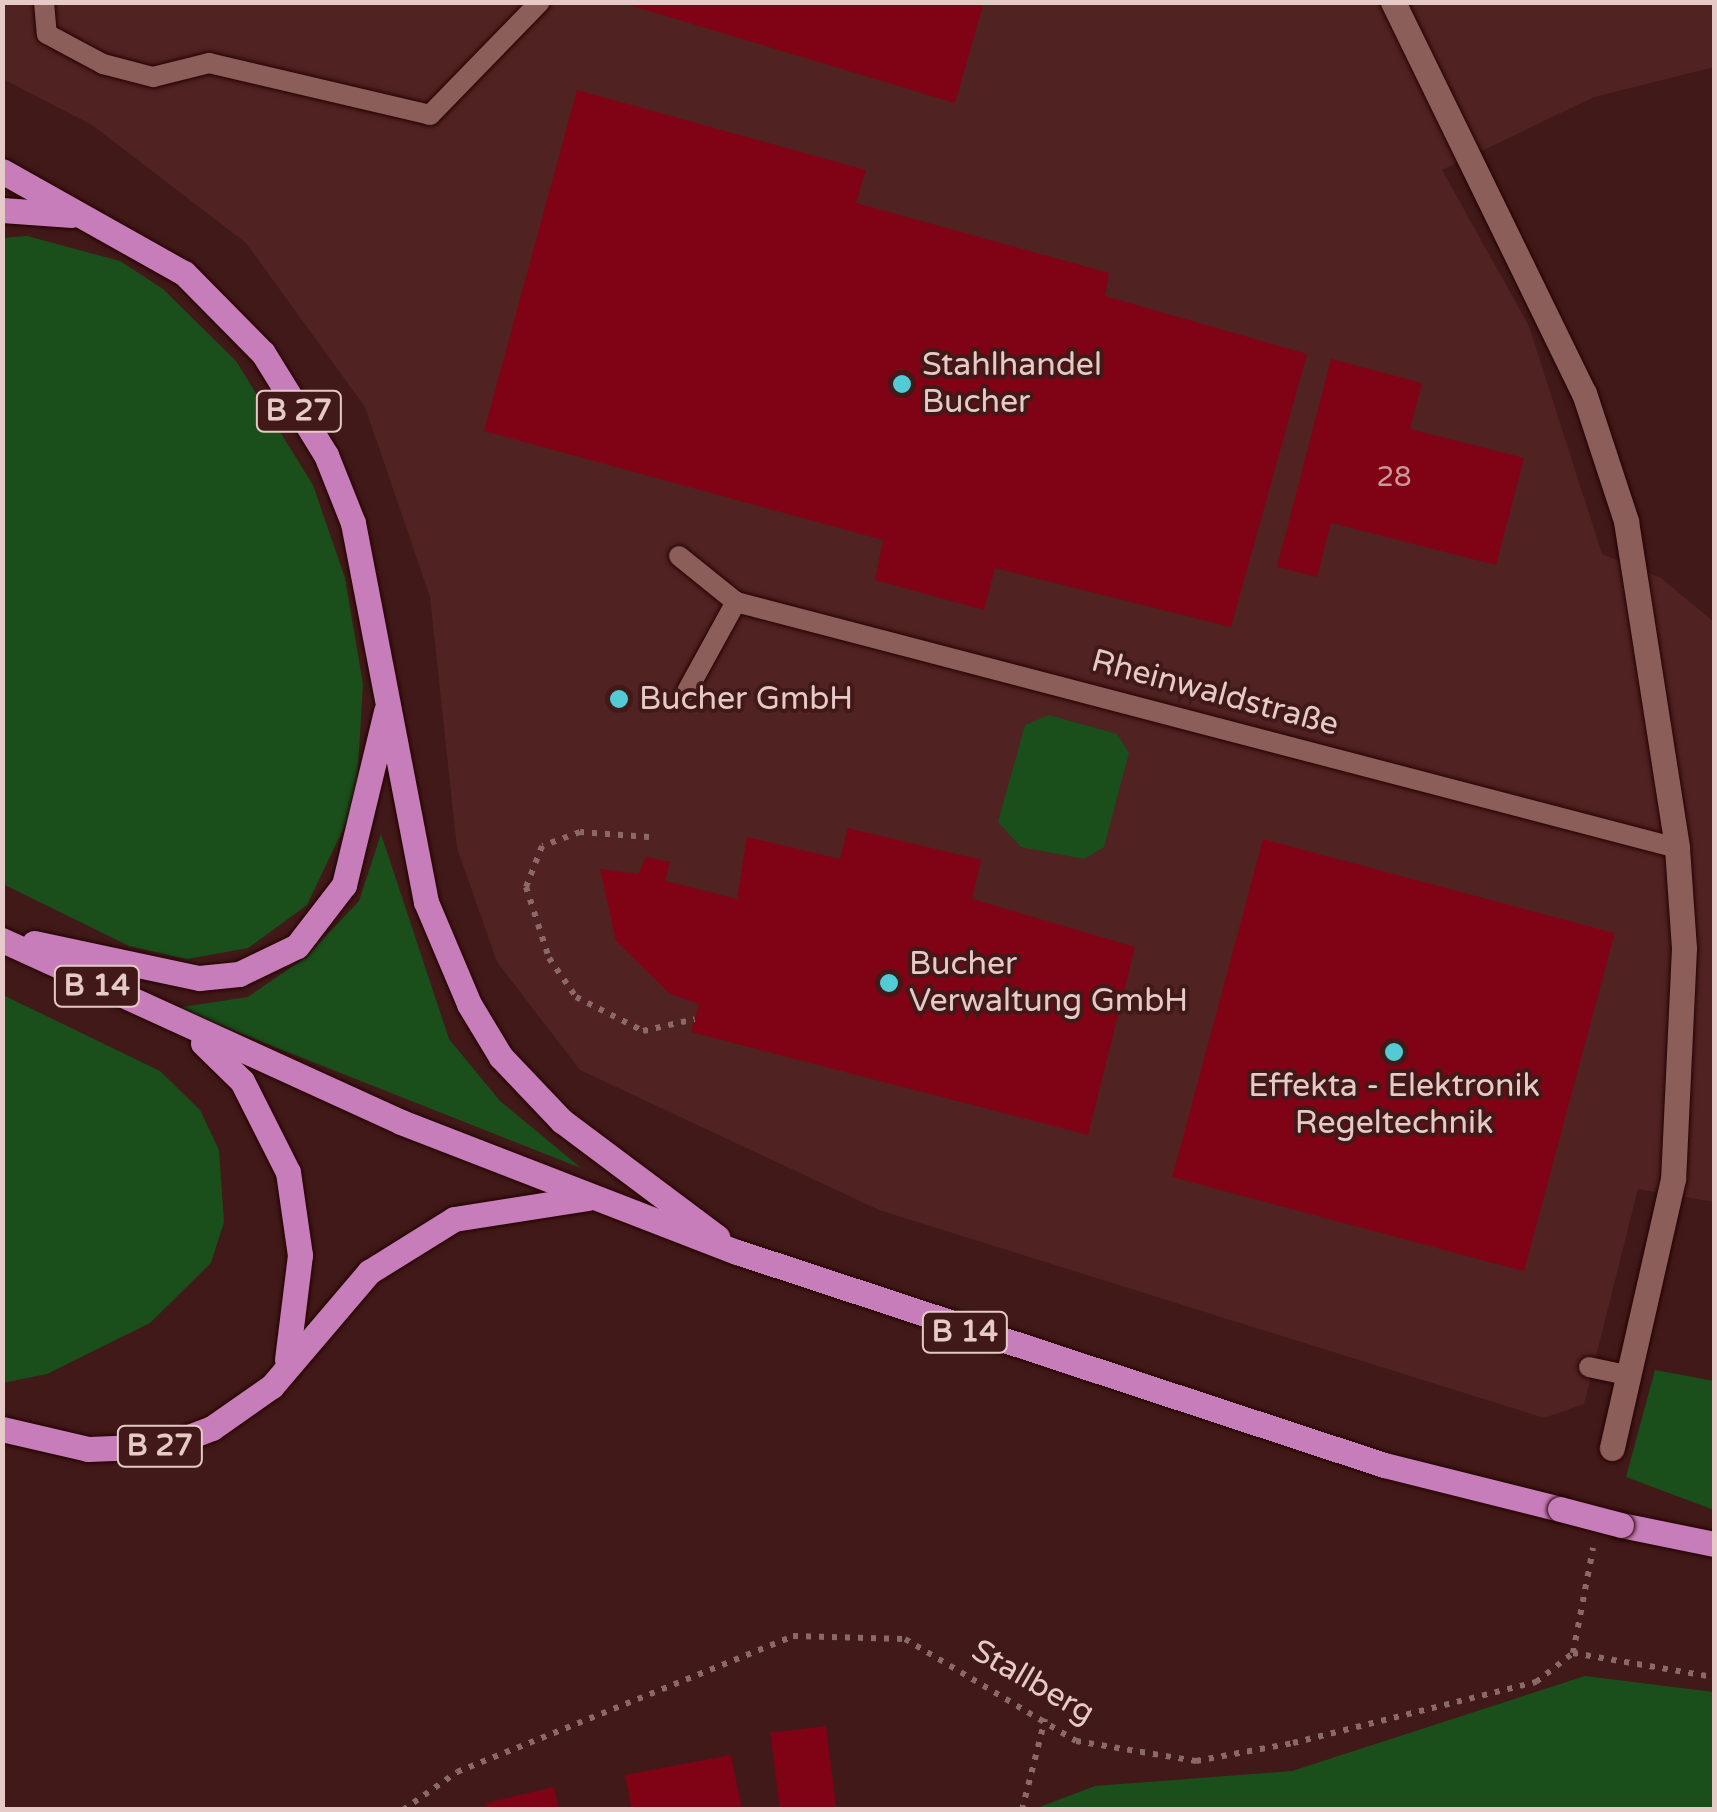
<!DOCTYPE html>
<meta charset="utf-8">
<style>
body{margin:0}
#map{position:relative;width:1717px;height:1812px;overflow:hidden;background:#411918;font-family:"Varela Round",sans-serif}
div>[style]{position:absolute}
.built>*{inset:0;background:#502221}
.green>*{inset:0;background:#1a4f1b}
.building>*{inset:0;background:#800315;transform-origin:0 0}
.path>*{height:6px;margin-top:-3px;transform-origin:0;background:repeating-linear-gradient(90deg,#8b6967 0 5px,transparent 0 13px)}
.roads{filter:drop-shadow(0 0 2px #250203) drop-shadow(0 0 2px #250203)}
.lane>*{height:20px;margin:-10px;padding:0 10px;transform-origin:10px;border-radius:10px;background:#8c5e5a}
.street>*{height:25px;margin:-12.5px;padding:0 12.5px;transform-origin:12.5px;border-radius:12.5px;background:#8c5e5a}
.primary>*{height:25px;margin:-12.5px;padding:0 12.5px;transform-origin:12.5px;border-radius:12.5px;background:#c77db9}
.bridges{filter:drop-shadow(0 0 2px #250203) drop-shadow(0 0 2px #250203)}
.primary-bridge>*{height:25px;margin:-12.5px;padding:0 12.5px;transform-origin:12.5px;border-radius:12.5px;background:#c77db9}
.dots>*{width:28px;height:28px;translate:-50% -50%;box-sizing:border-box;border:5px solid #411918;border-radius:50%}
span{translate:-50% -50%;white-space:nowrap;text-align:center;line-height:1.15;-webkit-text-stroke:8px #411918;paint-order:stroke}
.number-label{font-size:28px;color:#cc989b}
.number-label span{-webkit-text-stroke-width:0}
.shield-label span{padding:2px 8px;background:#411918;border:2px solid;border-radius:8px;-webkit-text-stroke-width:0}
.shield-label{font-size:30px;color:#e5cac8;font-weight:700}
.poi-label{font-size:32px;color:#e5cac8}
.left{translate:0 -50%;text-align:left}
.street-label{font-size:32px;color:#e5cac8}
.frame{position:absolute;inset:0;border:5px solid #e5cac8;pointer-events:none}
</style>
<div id="map">
<div class="built">
<div style="clip-path:polygon(2px 3px,1714px 3px,1714px 67px,1594px 97px,1442px 170px,1529px 326px,1602px 554px,1661px 578px,1714px 622px,1714px 1202px,1638px 1189px,1584px 1404px,1544px 1418px,879px 1210px,580px 1070px,497px 962px,457px 848px,430px 597px,365px 407px,246px 243px,92px 125px,3px 79px)"></div>
</div>
<div class="green">
<div style="clip-path:polygon(27px 236px,120px 261px,163px 289px,236px 361px,313px 485px,345px 578px,363px 684px,356px 802px,307px 905px,248px 948px,187px 959px,129px 946px,3px 884px,2px 238px)"></div>
<div style="clip-path:polygon(1049px 715px,1117px 734px,1129px 753px,1104px 847px,1084px 859px,1021px 847px,998px 822px,1025px 725px)"></div>
<div style="clip-path:polygon(381px 834px,449px 1039px,500px 1101px,581px 1168px,176px 1008px,248px 997px,306px 957px,359px 901px)"></div>
<div style="clip-path:polygon(3px 995px,160px 1071px,200px 1110px,219px 1150px,224px 1222px,211px 1263px,150px 1323px,47px 1374px,3px 1383px)"></div>
<div style="clip-path:polygon(1655px 1370px,1714px 1381px,1714px 1510px,1626px 1477px)"></div>
<div style="clip-path:polygon(1585px 1676px,1714px 1692px,1714px 1809px,1034px 1809px,1095px 1786px,1292px 1771px)"></div>
</div>
<div class="building">
<div style="clip-path:polygon(619px 2px,984px 2px,955px 103px)"></div>
<div style="clip-path:polygon(577px 90px,866px 170px,856px 203px,1109px 273px,1105px 296px,1307px 354px,1231px 627px,995px 568px,984px 610px,875px 580px,883px 540px,484px 431px)"></div>
<div style="clip-path:polygon(1331px 359px,1422px 383px,1410px 429px,1524px 458px,1496px 565px,1331px 523px,1317px 577px,1277px 567px)"></div>
<div style="clip-path:polygon(848px 828px,981px 860px,972px 899px,1135px 947px,1088px 1135px,691px 1032px,699px 1004px,670px 994px,616px 941px,600px 869px,638px 874px,646px 857px,670px 862px,665px 881px,737px 899px,747px 837px,840px 859px)"></div>
<div style="left:1263px;top:839px;width:364px;height:350px;rotate:15deg"></div>
<div style="left:826px;top:1726px;width:85px;height:56px;rotate:83deg"></div>
<div style="clip-path:polygon(731px 1755px,742px 1810px,632px 1810px,625px 1775px)"></div>
<div style="clip-path:polygon(554px 1787px,559px 1810px,488px 1810px,486px 1803px)"></div>
</div>
<div class="path">
<div style="left:649px;top:837px;width:69px;rotate:-175.9deg"></div>
<div style="left:580px;top:832px;width:40px;rotate:159.8deg"></div>
<div style="left:542px;top:846px;width:44px;rotate:111.3deg"></div>
<div style="left:526px;top:887px;width:75px;rotate:72.1deg"></div>
<div style="left:549px;top:958px;width:47px;rotate:55.3deg"></div>
<div style="left:576px;top:997px;width:75px;rotate:26.9deg"></div>
<div style="left:643px;top:1031px;width:53px;rotate:-13deg"></div>
<div style="left:1573px;top:1653px;width:143px;rotate:9.7deg"></div>
<div style="left:403px;top:1810px;width:66px;rotate:-35.1deg"></div>
<div style="left:457px;top:1772px;width:362px;rotate:-22deg"></div>
<div style="left:793px;top:1636px;width:112px;rotate:1.5deg"></div>
<div style="left:905px;top:1639px;width:199px;rotate:30.8deg"></div>
<div style="left:1076px;top:1741px;width:122px;rotate:9.5deg"></div>
<div style="left:1196px;top:1761px;width:99px;rotate:-10.5deg"></div>
<div style="left:1293px;top:1743px;width:251px;rotate:-14.1deg"></div>
<div style="left:1536px;top:1682px;width:47px;rotate:-38.1deg"></div>
<div style="left:1573px;top:1653px;width:107px;rotate:-79.2deg"></div>
<div style="left:1022px;top:1810px;width:94px;rotate:-75.8deg"></div>
</div>
<div class="roads">
<div class="lane">
<div style="left:44px;top:2px;width:32px;rotate:85deg"></div>
<div style="left:47px;top:34px;width:64px;rotate:28.2deg"></div>
<div style="left:103px;top:64px;width:52px;rotate:14.6deg"></div>
<div style="left:153px;top:77px;width:58px;rotate:-14deg"></div>
<div style="left:209px;top:63px;width:227px;rotate:13.2deg"></div>
<div style="left:430px;top:115px;width:158px;rotate:-45.8deg"></div>
<div style="left:679px;top:556px;width:73px;rotate:38.9deg"></div>
<div style="left:736px;top:602px;width:973px;rotate:14.65deg"></div>
<div style="left:687px;top:691px;width:102px;rotate:-61.2deg"></div>
<div style="left:1589px;top:1367px;width:39px;rotate:12deg"></div>
</div>
<div class="street">
<div style="left:1393px;top:2px;width:435px;rotate:64deg"></div>
<div style="left:1584px;top:393px;width:135px;rotate:71.8deg"></div>
<div style="left:1626px;top:521px;width:331px;rotate:81.1deg"></div>
<div style="left:1677px;top:848px;width:100px;rotate:86deg"></div>
<div style="left:1684px;top:948px;width:231px;rotate:92.7deg"></div>
<div style="left:1673px;top:1179px;width:276px;rotate:102.8deg"></div>
</div>
<div class="primary">
<div style="left:2px;top:171px;width:209px;rotate:29.3deg"></div>
<div style="left:184px;top:273px;width:112px;rotate:45.4deg"></div>
<div style="left:263px;top:353px;width:120px;rotate:58.3deg"></div>
<div style="left:326px;top:455px;width:73px;rotate:68.3deg"></div>
<div style="left:353px;top:523px;width:386px;rotate:79.1deg"></div>
<div style="left:426px;top:902px;width:111px;rotate:67.1deg"></div>
<div style="left:469px;top:1004px;width:62px;rotate:58.9deg"></div>
<div style="left:501px;top:1057px;width:88px;rotate:46.4deg"></div>
<div style="left:562px;top:1121px;width:194px;rotate:36.8deg"></div>
<div style="left:2px;top:210px;width:70px;rotate:4.1deg"></div>
<div style="left:2px;top:940px;width:439px;rotate:24.5deg"></div>
<div style="left:401px;top:1122px;width:360px;rotate:21.2deg"></div>
<div style="left:737px;top:1252px;width:681px;rotate:18.22deg"></div>
<div style="left:1384px;top:1465px;width:181px;rotate:14deg"></div>
<div style="left:34px;top:943px;width:169px;rotate:12deg"></div>
<div style="left:199px;top:978px;width:40px;rotate:-5.7deg"></div>
<div style="left:239px;top:974px;width:64px;rotate:-25.8deg"></div>
<div style="left:297px;top:946px;width:77px;rotate:-52.4deg"></div>
<div style="left:344px;top:885px;width:179px;rotate:-76.4deg"></div>
<div style="left:203px;top:1043px;width:54px;rotate:44.3deg"></div>
<div style="left:242px;top:1081px;width:102px;rotate:63.2deg"></div>
<div style="left:288px;top:1172px;width:84px;rotate:81.8deg"></div>
<div style="left:300px;top:1255px;width:105px;rotate:97.1deg"></div>
<div style="left:2px;top:1429px;width:88px;rotate:13.1deg"></div>
<div style="left:88px;top:1449px;width:77px;rotate:-2.2deg"></div>
<div style="left:165px;top:1446px;width:50px;rotate:-21deg"></div>
<div style="left:212px;top:1428px;width:73px;rotate:-35deg"></div>
<div style="left:272px;top:1386px;width:150px;rotate:-49.6deg"></div>
<div style="left:369px;top:1272px;width:100px;rotate:-31.9deg"></div>
<div style="left:454px;top:1219px;width:136px;rotate:-8.9deg"></div>
<div style="left:1621px;top:1525px;width:95px;rotate:11.5deg"></div>
</div>
</div>
<div class="bridges">
<div class="primary-bridge">
<div style="left:1560px;top:1509px;width:63px;rotate:14.7deg"></div>
</div>
</div>
<div class="dots">
<div style="left:902px;top:384px;background:#52cbd7"></div>
<div style="left:619px;top:699px;background:#52cbd7"></div>
<div style="left:889px;top:983px;background:#52cbd7"></div>
<div style="left:1394px;top:1052px;background:#52cbd7"></div>
</div>
<div class="number-label">
<span style="left:1394px;top:477px">28</span>
</div>
<div class="shield-label">
<span style="left:299px;top:411px">B 27</span>
<span style="left:97px;top:986px">B 14</span>
<span style="left:965px;top:1332px">B 14</span>
<span style="left:160px;top:1446px">B 27</span>
</div>
<div class="poi-label">
<span class="left" style="left:922px;top:384px">Stahlhandel<br>Bucher</span>
<span class="left" style="left:639px;top:699px">Bucher GmbH</span>
<span class="left" style="left:909px;top:983px">Bucher<br>Verwaltung GmbH</span>
<span style="left:1394px;top:1105px">Effekta - Elektronik<br>Regeltechnik</span>
</div>
<div class="street-label">
<span style="left:1215px;top:693px;rotate:15deg">Rheinwaldstraße</span>
<span style="left:1033px;top:1682px;rotate:30deg">Stallberg</span>
</div>
<div class="frame"></div>
</div>
